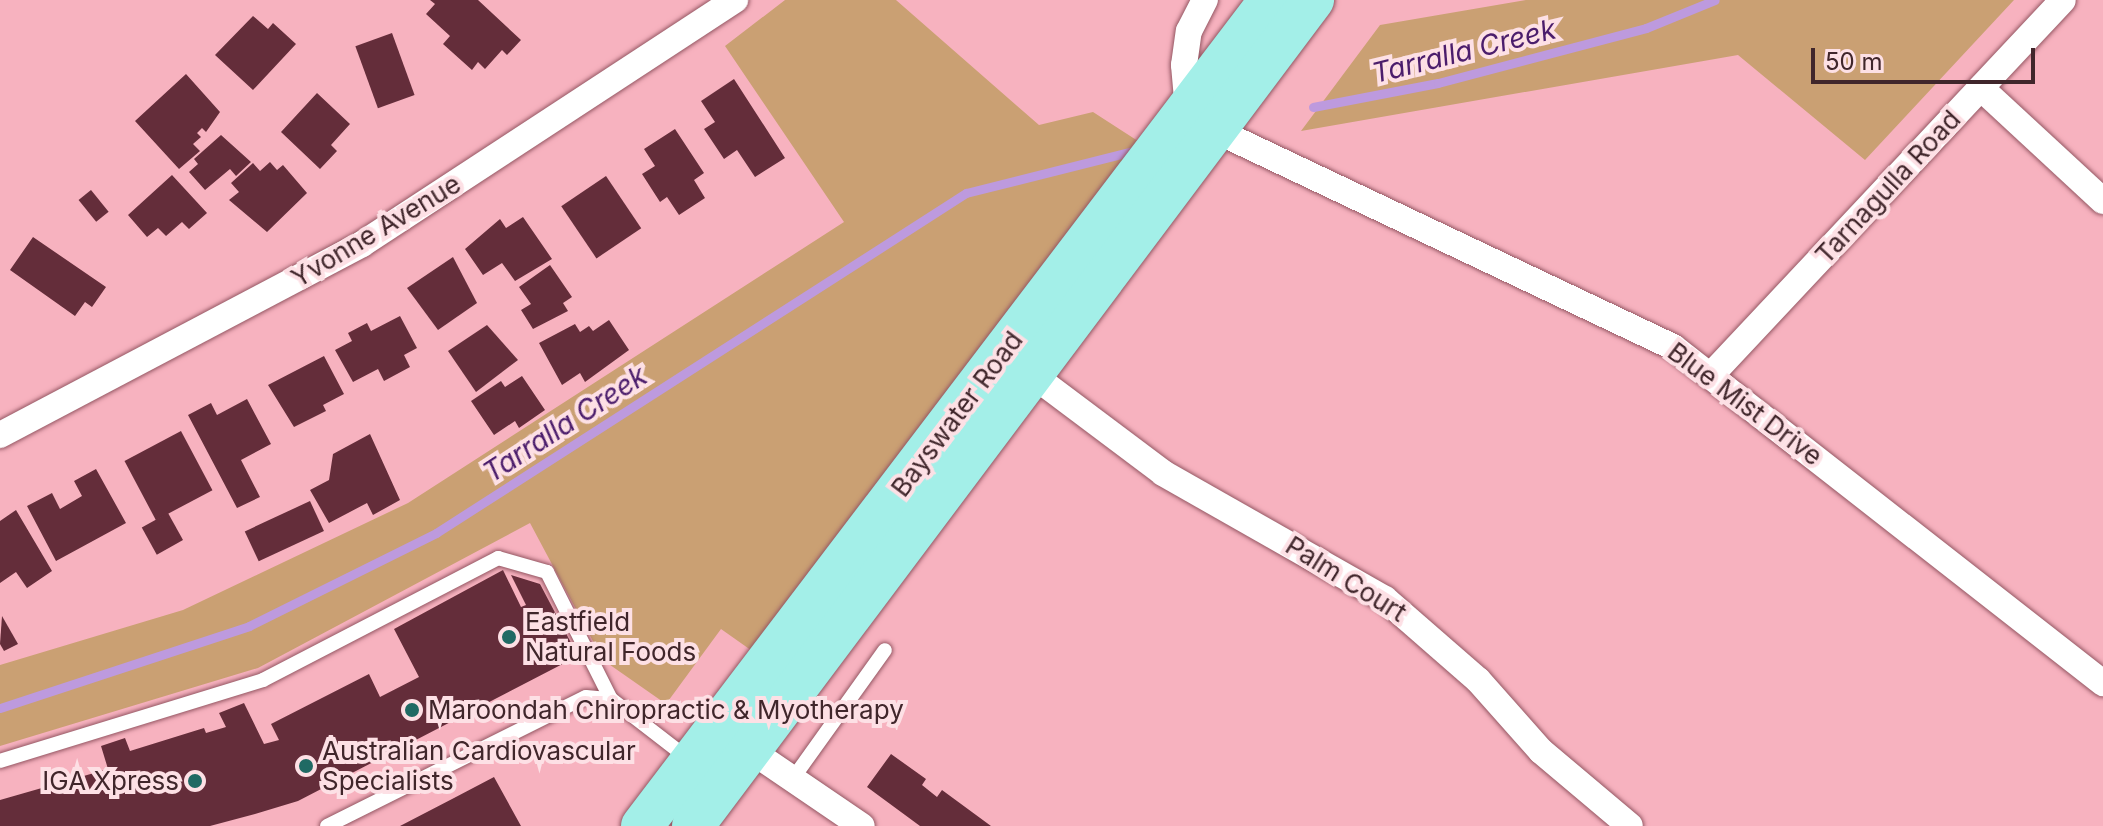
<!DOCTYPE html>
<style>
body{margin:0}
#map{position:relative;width:2103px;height:826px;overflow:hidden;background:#f7b2bf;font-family:Inter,sans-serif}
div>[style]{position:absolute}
.green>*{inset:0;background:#caa073}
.stream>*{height:9px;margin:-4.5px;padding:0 4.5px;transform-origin:4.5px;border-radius:4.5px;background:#bd9ade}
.building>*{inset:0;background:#642d3a;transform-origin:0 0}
.roads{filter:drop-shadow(0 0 2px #945763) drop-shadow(0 0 2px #945763)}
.service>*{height:14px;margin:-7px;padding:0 7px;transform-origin:7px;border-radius:7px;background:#fff}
.minor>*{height:26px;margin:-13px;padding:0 13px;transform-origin:13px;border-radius:13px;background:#fff}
.primary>*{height:42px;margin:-21px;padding:0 21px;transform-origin:21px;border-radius:21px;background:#a3efe8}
.dots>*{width:22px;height:22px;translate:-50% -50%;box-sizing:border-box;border:4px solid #fde0e5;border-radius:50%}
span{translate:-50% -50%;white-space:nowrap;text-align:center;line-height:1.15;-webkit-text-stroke:8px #fde0e5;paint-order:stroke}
.street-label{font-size:26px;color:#40262b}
.poi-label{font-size:26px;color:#40262b}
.left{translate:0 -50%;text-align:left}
.right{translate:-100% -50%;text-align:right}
.water-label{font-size:28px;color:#4b1d6c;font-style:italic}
.scale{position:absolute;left:1811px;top:48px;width:224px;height:36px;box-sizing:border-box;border:4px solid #40262b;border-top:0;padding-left:10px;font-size:24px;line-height:28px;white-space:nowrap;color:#40262b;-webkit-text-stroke:6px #fde0e5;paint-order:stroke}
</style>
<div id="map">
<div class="green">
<div style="clip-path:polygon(785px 0,896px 0,1039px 125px,1093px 112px,1141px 143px,755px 653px,721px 629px,666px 704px,603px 660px,530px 523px,258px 668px,0 746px,0 665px,183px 610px,408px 503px,844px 222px,725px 46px)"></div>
<div style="clip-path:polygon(1526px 0,2014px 0,1865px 160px,1738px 55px,1301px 131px,1380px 25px)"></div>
</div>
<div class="stream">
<div style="left:1313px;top:107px;width:127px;rotate:-10.9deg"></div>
<div style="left:1438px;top:83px;width:215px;rotate:-14.8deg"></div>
<div style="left:1646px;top:28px;width:74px;rotate:-22.1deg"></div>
<div style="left:0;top:708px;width:262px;rotate:-18.2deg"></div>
<div style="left:249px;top:626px;width:209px;rotate:-26.4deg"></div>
<div style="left:436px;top:533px;width:630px;rotate:-32.68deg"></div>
<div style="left:966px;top:193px;width:176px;rotate:-14.1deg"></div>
</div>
<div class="building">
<div style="clip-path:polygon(430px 0,478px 0,521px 40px,507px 55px,502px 50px,485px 69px,478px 62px,472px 70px,443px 44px,450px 36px,426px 14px,435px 4px)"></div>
<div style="clip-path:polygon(253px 16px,268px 29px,273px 23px,296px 44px,253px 90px,215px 55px)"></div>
<div style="left:392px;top:33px;width:66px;height:39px;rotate:70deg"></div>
<div style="clip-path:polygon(186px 74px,220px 112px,206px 132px,202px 128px,197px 133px,201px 137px,193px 144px,200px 151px,179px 169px,135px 121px)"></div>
<div style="clip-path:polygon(734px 79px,785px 158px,755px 177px,737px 150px,724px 159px,704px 129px,715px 122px,701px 101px)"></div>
<div style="clip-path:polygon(317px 93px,350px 124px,331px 145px,337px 151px,320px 169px,281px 132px)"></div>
<div style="clip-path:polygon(675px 129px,704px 173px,694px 180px,705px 198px,679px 215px,667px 197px,660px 202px,642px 174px,655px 166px,644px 149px)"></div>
<div style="clip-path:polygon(221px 135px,251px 162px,236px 176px,230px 169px,205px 190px,189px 172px,198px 164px,194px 159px)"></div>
<div style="clip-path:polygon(270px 162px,277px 170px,283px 165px,307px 193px,267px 232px,229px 200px,239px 192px,231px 183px,253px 163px,260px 171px)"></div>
<div style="clip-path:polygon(172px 175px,207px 213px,189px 229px,182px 222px,166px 236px,158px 228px,147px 237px,128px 215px)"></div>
<div style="left:606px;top:176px;width:63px;height:54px;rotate:56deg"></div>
<div style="left:91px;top:190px;width:28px;height:16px;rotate:51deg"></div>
<div style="clip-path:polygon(523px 217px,552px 259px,515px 281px,502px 263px,483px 275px,465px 249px,500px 219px,506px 228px)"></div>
<div style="clip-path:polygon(33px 237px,106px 287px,92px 307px,85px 302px,75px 316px,10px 270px)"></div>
<div style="clip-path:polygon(453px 257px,477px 303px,438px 330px,407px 288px)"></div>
<div style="clip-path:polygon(550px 265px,572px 297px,563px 303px,568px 311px,533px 329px,521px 310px,531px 304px,519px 287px)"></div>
<div style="clip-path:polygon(400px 316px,417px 348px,404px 355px,410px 367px,384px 381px,378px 369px,353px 382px,335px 350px,352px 341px,348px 333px,367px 323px,371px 331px)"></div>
<div style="clip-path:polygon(609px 320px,629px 350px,585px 382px,580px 373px,562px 385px,539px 343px,575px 324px,580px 332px,589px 326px,593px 331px)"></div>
<div style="clip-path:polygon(487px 325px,518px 360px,476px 392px,448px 351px)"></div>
<div style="clip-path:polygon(324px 356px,344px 394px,323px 405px,326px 411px,294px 427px,268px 385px)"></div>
<div style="clip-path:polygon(522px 376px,545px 410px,519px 428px,515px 421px,494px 435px,471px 401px,501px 381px,505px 387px)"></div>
<div style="clip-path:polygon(247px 399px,271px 444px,241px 460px,260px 497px,237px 508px,188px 415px,211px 403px,217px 415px)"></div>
<div style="left:181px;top:431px;width:67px;height:64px;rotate:62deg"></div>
<div style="clip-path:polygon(370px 434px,400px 500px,373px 515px,367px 503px,329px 523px,310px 490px,329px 480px,333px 454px)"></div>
<div style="clip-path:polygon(96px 469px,126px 523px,56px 561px,27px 506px,52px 493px,60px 509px,82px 496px,74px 481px)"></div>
<div style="left:310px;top:501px;width:33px;height:72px;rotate:65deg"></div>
<div style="clip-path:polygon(16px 510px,52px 571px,27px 588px,16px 572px,0 583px,0 521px)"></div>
<div style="left:168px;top:513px;width:31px;height:30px;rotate:61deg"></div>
<div style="clip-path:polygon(503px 570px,521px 607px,526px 605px,511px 575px,540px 584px,578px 656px,298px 801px,255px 814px,210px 826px,0 826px,0 800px,108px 769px,101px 746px,125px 738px,130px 751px,204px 728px,206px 733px,226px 727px,219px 713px,244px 703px,264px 744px,279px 740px,271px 724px,369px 674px,380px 697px,419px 677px,394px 629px)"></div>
<div style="clip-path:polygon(2px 616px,18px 644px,4px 651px,0 644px)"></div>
<div style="clip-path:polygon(891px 754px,926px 779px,922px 785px,937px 797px,942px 790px,991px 826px,920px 826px,867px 787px)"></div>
<div style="clip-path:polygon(494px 777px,521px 826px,400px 826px,454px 798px)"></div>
</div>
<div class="roads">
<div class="service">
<div style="left:0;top:761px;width:275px;rotate:-17.1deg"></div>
<div style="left:263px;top:680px;width:265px;rotate:-27.4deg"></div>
<div style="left:498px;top:558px;width:51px;rotate:15.9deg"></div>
<div style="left:547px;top:572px;width:142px;rotate:63.3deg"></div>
<div style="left:794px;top:777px;width:156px;rotate:-54.4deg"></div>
<div style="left:327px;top:826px;width:289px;rotate:-26.5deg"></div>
<div style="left:586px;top:697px;width:25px;rotate:5deg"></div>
<div style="left:611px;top:699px;width:83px;rotate:37.7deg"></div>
<div style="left:677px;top:750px;width:14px;rotate:4deg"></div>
</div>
<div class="minor">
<div style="left:1981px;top:88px;width:166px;rotate:42.8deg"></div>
<div style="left:1188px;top:110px;width:45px;rotate:-95.1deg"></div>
<div style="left:1184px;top:65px;width:34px;rotate:-82deg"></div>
<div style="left:1189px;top:31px;width:35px;rotate:-63deg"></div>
<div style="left:1215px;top:130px;width:507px;rotate:25.35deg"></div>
<div style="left:1673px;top:347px;width:546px;rotate:38deg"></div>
<div style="left:1030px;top:373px;width:166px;rotate:36.9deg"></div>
<div style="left:1163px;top:473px;width:255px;rotate:29.6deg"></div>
<div style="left:1385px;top:599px;width:123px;rotate:41.1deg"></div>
<div style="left:1478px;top:680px;width:95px;rotate:48.4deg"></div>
<div style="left:1541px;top:751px;width:116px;rotate:40.1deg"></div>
<div style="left:1713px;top:373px;width:511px;rotate:-46.82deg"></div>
<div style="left:0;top:435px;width:409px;rotate:-27.8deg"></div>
<div style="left:362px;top:244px;width:446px;rotate:-33.2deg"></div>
<div style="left:750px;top:750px;width:135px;rotate:34.2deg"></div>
</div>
<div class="primary">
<div style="left:642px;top:826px;width:1038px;rotate:-52.75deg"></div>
<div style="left:693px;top:826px;width:1033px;rotate:-53.11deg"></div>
</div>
</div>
<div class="dots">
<div style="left:509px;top:637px;background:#206a64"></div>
<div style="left:412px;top:710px;background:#206a64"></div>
<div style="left:306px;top:766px;background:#206a64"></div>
<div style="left:195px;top:781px;background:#206a64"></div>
</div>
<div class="street-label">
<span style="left:1888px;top:187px;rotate:-47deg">Tarnagulla Road</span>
<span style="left:376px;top:231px;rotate:-31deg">Yvonne Avenue</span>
<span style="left:1745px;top:404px;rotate:37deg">Blue Mist Drive</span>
<span style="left:957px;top:414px;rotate:-53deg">Bayswater Road</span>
<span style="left:1346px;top:579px;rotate:32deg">Palm Court</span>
</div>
<div class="poi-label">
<span class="left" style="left:525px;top:637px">Eastfield<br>Natural Foods</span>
<span class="left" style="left:428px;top:710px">Maroondah Chiropractic &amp; Myotherapy</span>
<span class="left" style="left:322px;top:766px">Australian Cardiovascular<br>Specialists</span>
<span class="right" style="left:179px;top:781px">IGA Xpress</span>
</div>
<div class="water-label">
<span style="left:1464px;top:51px;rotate:-14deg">Tarralla Creek</span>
<span style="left:565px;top:424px;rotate:-33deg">Tarralla Creek</span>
</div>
<div class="scale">50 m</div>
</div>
